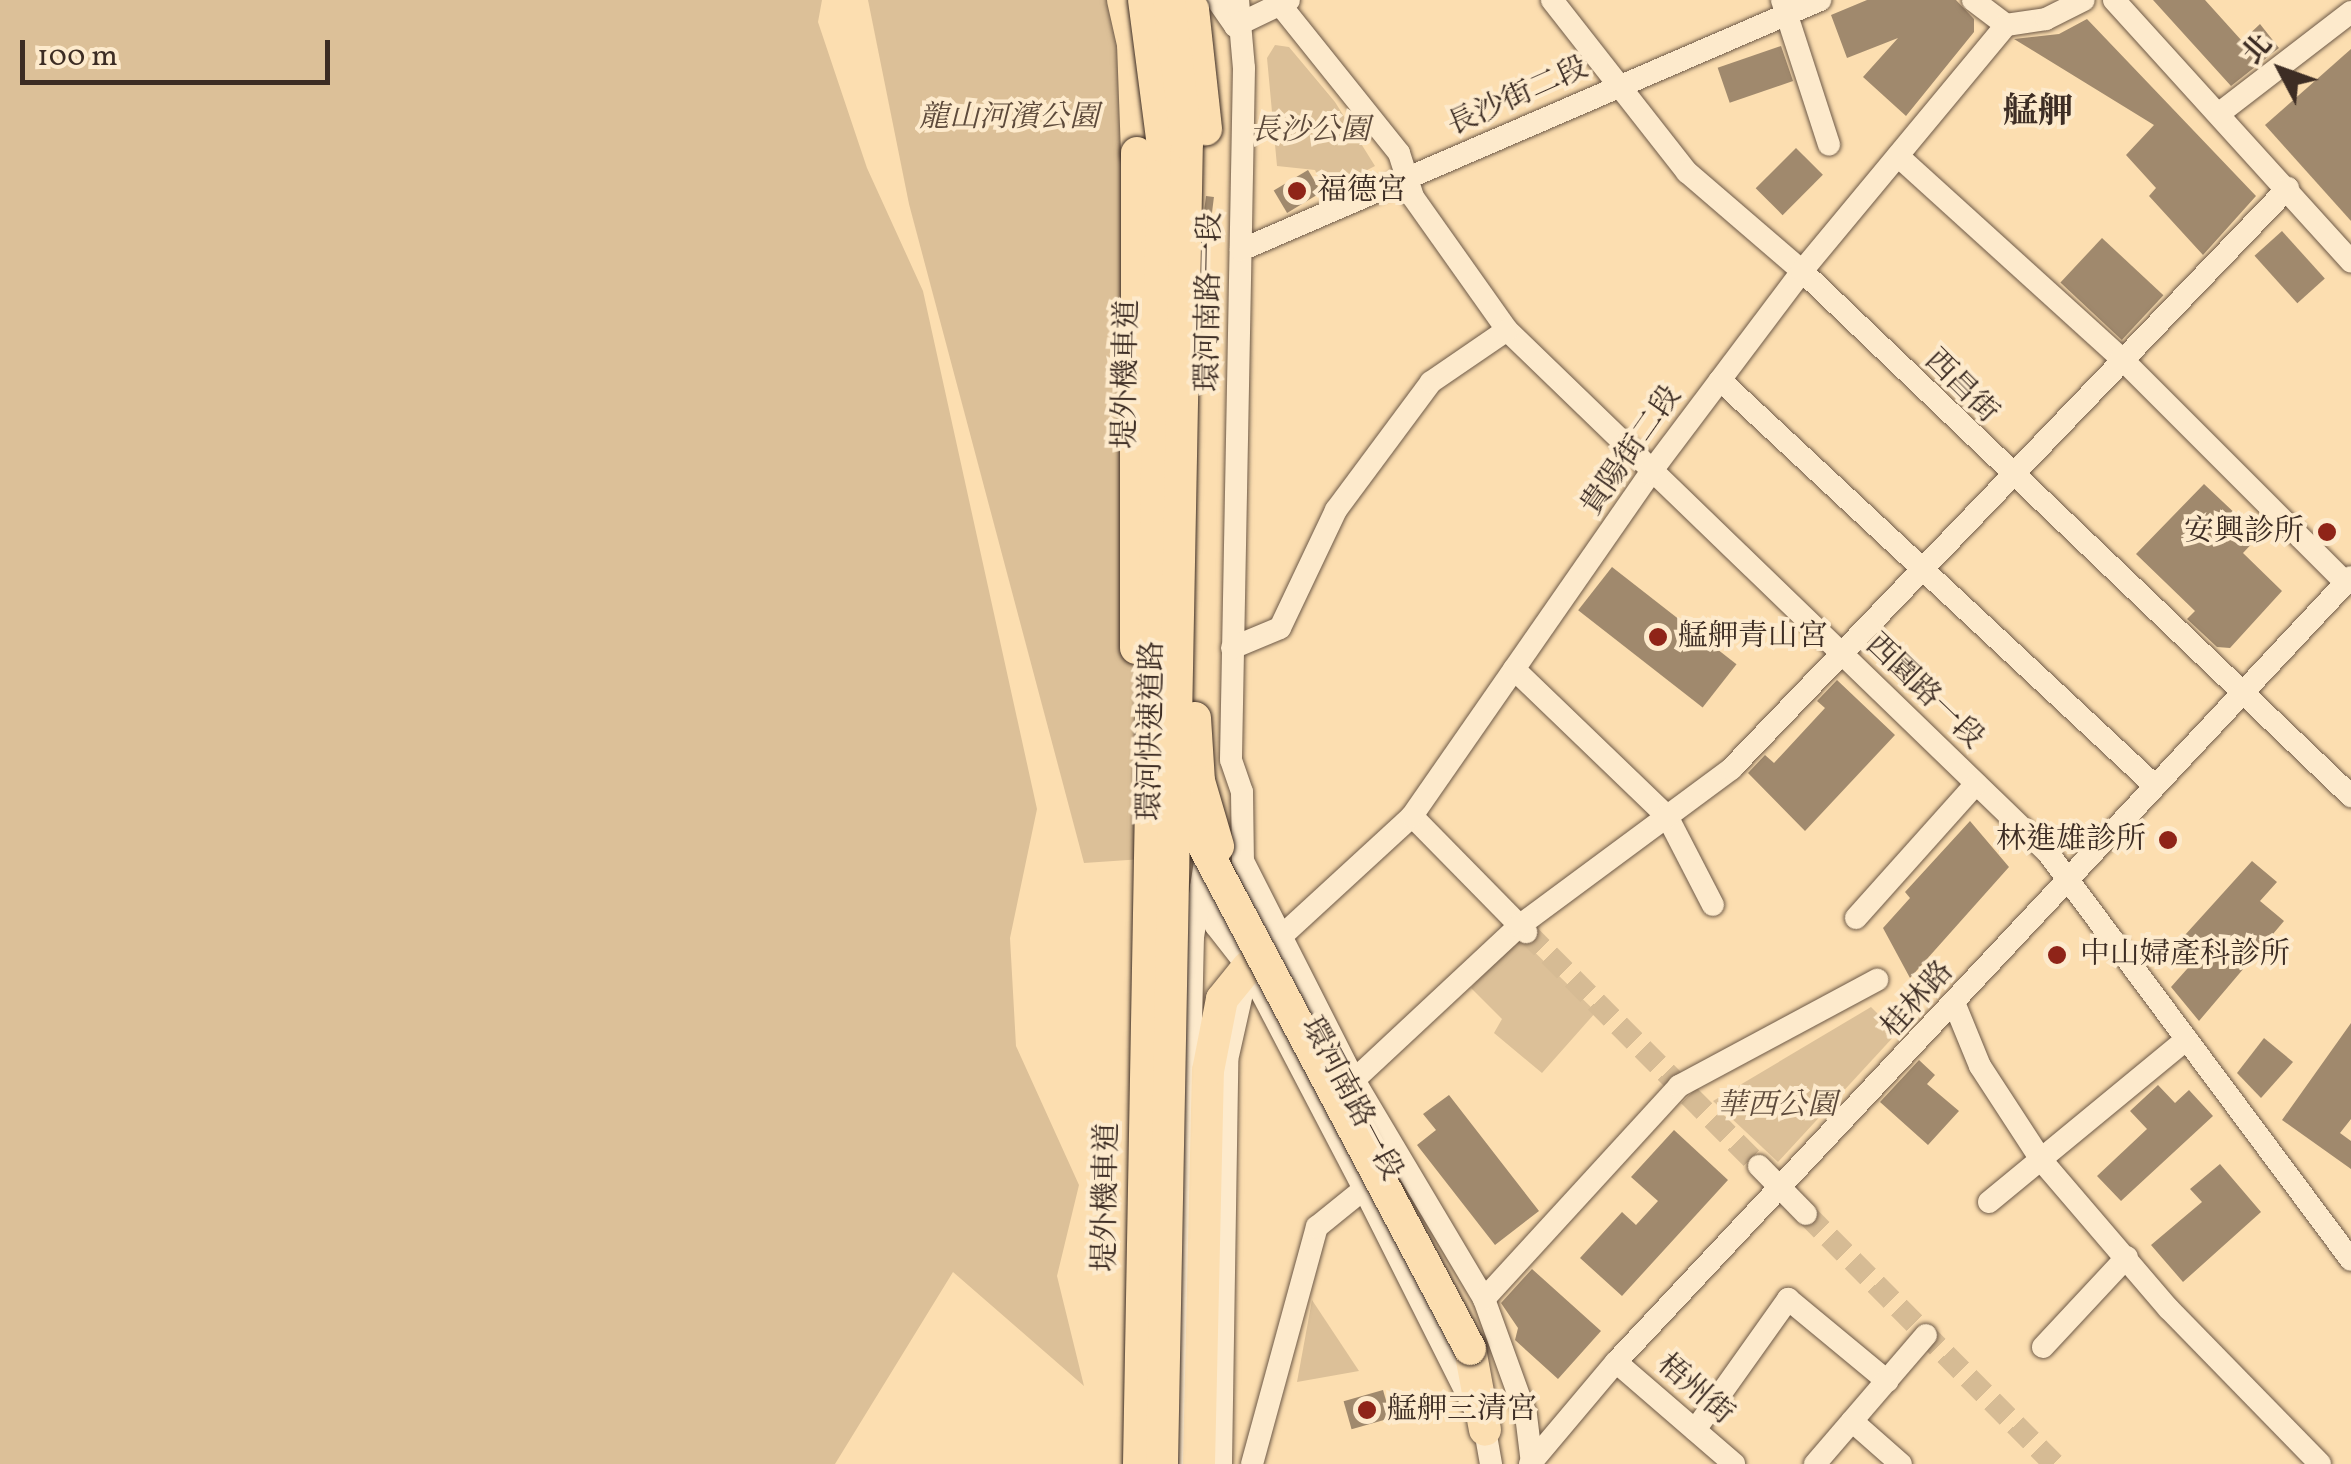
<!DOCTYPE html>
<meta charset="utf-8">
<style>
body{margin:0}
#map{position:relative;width:2351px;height:1464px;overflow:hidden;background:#fcdeb0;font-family:Vollkorn,"Noto Serif TC",serif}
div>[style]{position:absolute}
.green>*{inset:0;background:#dcc098}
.building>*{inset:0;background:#a0896d;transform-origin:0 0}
.minor-tunnel>*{height:22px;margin-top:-11px;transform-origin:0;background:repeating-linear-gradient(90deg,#d6bb94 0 22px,transparent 0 33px)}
.roads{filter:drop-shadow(0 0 2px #6d5947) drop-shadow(0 0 2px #6d5947)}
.minor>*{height:22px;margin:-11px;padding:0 11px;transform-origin:11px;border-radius:11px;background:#fdeacc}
.highway>*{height:32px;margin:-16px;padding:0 16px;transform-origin:16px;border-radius:16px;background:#fcdeb0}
.bridges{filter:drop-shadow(0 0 2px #3d2d24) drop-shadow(0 0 2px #3d2d24)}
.highway-bridge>*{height:32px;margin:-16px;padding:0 16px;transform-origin:16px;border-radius:16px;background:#fcdeb0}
.dots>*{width:28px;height:28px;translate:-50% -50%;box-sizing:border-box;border:5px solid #fdeacc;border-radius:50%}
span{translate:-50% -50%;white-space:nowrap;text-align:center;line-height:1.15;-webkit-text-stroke:8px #fdeacc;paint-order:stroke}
.street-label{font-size:30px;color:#3d2d24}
.park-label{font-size:30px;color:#5d4a3b;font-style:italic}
.poi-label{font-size:30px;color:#3d2d24}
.left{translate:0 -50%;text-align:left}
.right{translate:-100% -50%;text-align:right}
.quarter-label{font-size:35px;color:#3d2d24;font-weight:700}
.north{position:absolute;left:2231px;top:20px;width:100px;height:100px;-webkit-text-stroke:8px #fdeacc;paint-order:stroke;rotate:311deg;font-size:28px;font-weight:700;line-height:40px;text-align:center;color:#3d2d24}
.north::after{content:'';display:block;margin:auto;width:35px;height:45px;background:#3d2d24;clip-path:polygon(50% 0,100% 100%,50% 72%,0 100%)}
.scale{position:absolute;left:20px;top:40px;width:310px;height:45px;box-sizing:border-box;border:5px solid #3d2d24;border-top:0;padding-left:12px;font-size:30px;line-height:35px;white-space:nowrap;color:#3d2d24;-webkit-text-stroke:8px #fdeacc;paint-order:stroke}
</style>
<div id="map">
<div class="green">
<div style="clip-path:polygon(0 0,822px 0,818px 22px,867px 168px,923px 291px,1037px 809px,1010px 938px,1016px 1046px,1079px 1185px,1057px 1276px,1084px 1386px,953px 1272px,835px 1464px,0 1464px)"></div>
<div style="clip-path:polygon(868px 0,1117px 0,1121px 8px,1143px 859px,1084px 863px,909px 204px)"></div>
<div style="clip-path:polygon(1275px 45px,1289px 47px,1335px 102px,1375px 166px,1325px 192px,1315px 170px,1277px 166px,1267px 58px)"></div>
<div style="clip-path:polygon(1518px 936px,1596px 1012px,1542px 1073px,1494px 1033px,1502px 1019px,1471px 988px)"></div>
<div style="clip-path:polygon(1871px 1007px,1897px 1033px,1778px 1162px,1713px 1101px)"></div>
<div style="clip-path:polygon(1312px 1300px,1359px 1371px,1297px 1382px)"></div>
</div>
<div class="building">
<div style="clip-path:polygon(1867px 0,1956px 0,1974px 19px,1974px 32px,1906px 116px,1863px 77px,1898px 38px,1847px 58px,1831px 15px)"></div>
<div style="clip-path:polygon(2153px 0,2205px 0,2242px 41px,2260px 24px,2279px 48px,2231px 86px)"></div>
<div style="clip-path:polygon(2087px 19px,2256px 196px,2203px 255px,2149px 196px,2156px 188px,2126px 155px,2154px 125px,2014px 39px,2059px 34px)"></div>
<div style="left:1781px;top:46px;width:37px;height:67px;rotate:71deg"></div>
<div style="clip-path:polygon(2351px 49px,2351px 221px,2265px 125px)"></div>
<div style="left:1796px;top:148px;width:38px;height:57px;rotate:45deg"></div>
<div style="left:1308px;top:170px;width:26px;height:40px;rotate:59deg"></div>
<div style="left:1206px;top:196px;width:8px;height:147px;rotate:7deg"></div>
<div style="left:2282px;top:231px;width:64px;height:37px;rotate:48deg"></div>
<div style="left:2102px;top:238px;width:84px;height:61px;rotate:43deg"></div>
<div style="clip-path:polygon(2204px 484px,2259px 536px,2243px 553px,2282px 591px,2230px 648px,2217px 647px,2187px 619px,2195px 611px,2136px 554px)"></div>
<div style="left:1612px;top:567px;width:158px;height:55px;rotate:38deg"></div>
<div style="clip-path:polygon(1837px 680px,1895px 735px,1805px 831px,1748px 773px,1765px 755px,1774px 763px,1825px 708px,1817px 701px)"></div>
<div style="clip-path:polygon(1970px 821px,2009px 867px,1910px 978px,1883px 928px,1910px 898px,1905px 892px)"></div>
<div style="clip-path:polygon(2252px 861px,2277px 882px,2260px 901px,2284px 921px,2199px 1021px,2171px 987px,2203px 951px,2185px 935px)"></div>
<div style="clip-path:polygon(2351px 1023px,2351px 1119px,2340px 1133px,2351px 1141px,2351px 1169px,2282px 1120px)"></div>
<div style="clip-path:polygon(2264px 1038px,2293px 1062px,2261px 1098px,2237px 1073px)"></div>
<div style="clip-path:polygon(1919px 1060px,1935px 1075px,1927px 1084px,1959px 1111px,1928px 1145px,1880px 1102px)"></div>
<div style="clip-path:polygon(2158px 1085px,2175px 1103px,2189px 1090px,2213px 1116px,2121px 1201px,2097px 1176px,2147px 1129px,2130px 1111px)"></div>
<div style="clip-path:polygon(1449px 1095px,1539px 1211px,1495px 1245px,1417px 1145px,1436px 1130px,1423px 1114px)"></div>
<div style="clip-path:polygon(1674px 1130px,1728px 1180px,1622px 1296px,1580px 1258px,1622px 1212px,1636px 1225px,1658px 1201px,1631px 1177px)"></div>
<div style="clip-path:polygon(2220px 1164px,2261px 1212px,2183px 1282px,2151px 1245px,2202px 1202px,2190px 1189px)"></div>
<div style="clip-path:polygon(1532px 1269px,1601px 1331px,1558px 1379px,1515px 1340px,1518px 1328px,1501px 1303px)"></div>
<div style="left:1383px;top:1390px;width:29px;height:41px;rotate:74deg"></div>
</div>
<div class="minor-tunnel">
<div style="left:1526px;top:932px;width:330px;rotate:45.1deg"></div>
<div style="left:1806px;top:1214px;width:352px;rotate:45.2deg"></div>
</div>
<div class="roads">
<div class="minor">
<div style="left:1217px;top:0;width:32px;rotate:55deg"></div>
<div style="left:1238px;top:0;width:68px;rotate:85deg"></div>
<div style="left:1244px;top:68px;width:692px;rotate:91.08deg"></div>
<div style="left:1231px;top:760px;width:34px;rotate:71deg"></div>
<div style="left:1242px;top:792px;width:69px;rotate:89.2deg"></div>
<div style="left:1243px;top:861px;width:246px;rotate:63.1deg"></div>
<div style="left:1354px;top:1080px;width:255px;rotate:59.3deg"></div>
<div style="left:1484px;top:1299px;width:123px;rotate:70.1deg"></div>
<div style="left:1526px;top:1415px;width:49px;rotate:83deg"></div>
<div style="left:1552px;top:0;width:219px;rotate:51.9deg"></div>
<div style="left:1687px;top:172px;width:152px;rotate:40.7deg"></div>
<div style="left:1802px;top:271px;width:760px;rotate:43.72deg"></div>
<div style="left:1782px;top:0;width:152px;rotate:72deg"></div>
<div style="left:1973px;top:0;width:41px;rotate:37.1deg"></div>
<div style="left:2114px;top:0;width:353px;rotate:47.8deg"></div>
<div style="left:1282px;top:7px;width:187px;rotate:51.3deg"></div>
<div style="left:1399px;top:153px;width:46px;rotate:72.3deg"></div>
<div style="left:1413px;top:197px;width:163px;rotate:54.7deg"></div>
<div style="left:1507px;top:330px;width:752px;rotate:44.03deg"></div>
<div style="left:2048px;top:853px;width:507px;rotate:53.33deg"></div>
<div style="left:1235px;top:26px;width:60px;rotate:-25.7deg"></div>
<div style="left:2221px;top:112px;width:164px;rotate:-37.6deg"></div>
<div style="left:1898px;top:156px;width:301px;rotate:42.2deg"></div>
<div style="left:2121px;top:358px;width:317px;rotate:45deg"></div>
<div style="left:1241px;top:250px;width:631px;rotate:-23.35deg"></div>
<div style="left:1720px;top:380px;width:592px;rotate:43.02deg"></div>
<div style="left:1232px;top:648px;width:52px;rotate:-22.6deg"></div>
<div style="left:1280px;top:628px;width:131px;rotate:-64.6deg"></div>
<div style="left:1336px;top:510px;width:159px;rotate:-53.4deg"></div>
<div style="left:1431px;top:382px;width:92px;rotate:-34.4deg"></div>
<div style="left:1514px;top:669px;width:212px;rotate:43.9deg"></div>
<div style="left:1667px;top:816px;width:100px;rotate:62.7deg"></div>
<div style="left:1412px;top:816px;width:163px;rotate:45.5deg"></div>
<div style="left:1207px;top:849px;width:39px;rotate:99deg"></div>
<div style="left:1201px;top:888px;width:41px;rotate:68.5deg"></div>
<div style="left:1216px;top:926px;width:52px;rotate:52deg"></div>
<div style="left:1248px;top:967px;width:250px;rotate:62.4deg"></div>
<div style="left:1364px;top:1189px;width:270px;rotate:63.3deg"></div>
<div style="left:1485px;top:1430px;width:35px;rotate:80deg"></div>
<div style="left:1856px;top:918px;width:180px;rotate:-48.2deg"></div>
<div style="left:1955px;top:1005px;width:66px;rotate:67.7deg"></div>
<div style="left:1980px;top:1066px;width:113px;rotate:56.9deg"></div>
<div style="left:2042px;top:1161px;width:195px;rotate:49.4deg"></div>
<div style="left:2169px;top:1309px;width:216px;rotate:45.7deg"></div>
<div style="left:1354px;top:1080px;width:226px;rotate:-43deg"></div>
<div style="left:1519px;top:926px;width:264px;rotate:-36.5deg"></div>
<div style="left:1731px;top:769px;width:805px;rotate:-46.21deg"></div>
<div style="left:1759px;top:1166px;width:67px;rotate:45.6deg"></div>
<div style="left:1989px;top:1202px;width:256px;rotate:-39.5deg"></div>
<div style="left:1484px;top:1299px;width:289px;rotate:-47.5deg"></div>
<div style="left:1679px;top:1086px;width:225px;rotate:-28.2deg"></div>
<div style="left:2043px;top:1347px;width:123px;rotate:-47deg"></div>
<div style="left:1616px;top:1362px;width:156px;rotate:40.8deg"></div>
<div style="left:1852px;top:1421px;width:65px;rotate:41.3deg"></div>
<div style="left:1695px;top:1430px;width:161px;rotate:-54.6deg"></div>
<div style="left:1788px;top:1299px;width:129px;rotate:39.6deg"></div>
<div style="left:1181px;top:1464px;width:527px;rotate:-88.7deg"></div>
<div style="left:1193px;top:937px;width:50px;rotate:-80.7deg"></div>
<div style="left:1221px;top:1464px;width:404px;rotate:-89.1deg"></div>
<div style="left:1227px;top:1060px;width:95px;rotate:-77.3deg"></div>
<div style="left:1248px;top:967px;width:223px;rotate:-42.6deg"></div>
<div style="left:1412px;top:816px;width:417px;rotate:-55.2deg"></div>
<div style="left:1650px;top:473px;width:253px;rotate:-53deg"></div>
<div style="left:1802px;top:271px;width:320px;rotate:-50.3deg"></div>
<div style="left:2006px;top:25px;width:40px;rotate:-8.5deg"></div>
<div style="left:2046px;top:19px;width:42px;rotate:-26.6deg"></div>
<div style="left:1252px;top:1464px;width:246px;rotate:-74.7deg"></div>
<div style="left:1317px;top:1227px;width:60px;rotate:-39deg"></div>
<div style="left:1530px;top:1464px;width:133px;rotate:-49.9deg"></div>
<div style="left:1616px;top:1362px;width:1075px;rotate:-46.88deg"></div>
<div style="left:1815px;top:1464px;width:170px;rotate:-49.3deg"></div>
</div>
<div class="highway">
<div style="left:1123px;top:0;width:45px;rotate:77.2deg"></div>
<div style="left:1133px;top:44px;width:109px;rotate:87.9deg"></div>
<div style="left:1470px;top:1349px;width:82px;rotate:79.5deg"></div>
<div style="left:1199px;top:1464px;width:393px;rotate:-88.7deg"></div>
<div style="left:1208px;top:1071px;width:73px;rotate:-79deg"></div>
<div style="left:1222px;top:999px;width:41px;rotate:-50.9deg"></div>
</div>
</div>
<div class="bridges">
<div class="highway-bridge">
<div style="left:1193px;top:9px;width:121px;rotate:83.8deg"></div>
<div style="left:1136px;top:648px;width:495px;rotate:-89.9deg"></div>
<div style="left:1195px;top:718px;width:63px;rotate:86.4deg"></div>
<div style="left:1199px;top:781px;width:68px;rotate:73.7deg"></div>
<div style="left:1180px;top:801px;width:620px;rotate:62.11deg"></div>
<div style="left:1139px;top:1464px;width:1318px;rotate:-88.96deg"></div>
<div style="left:1163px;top:146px;width:147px;rotate:-97.4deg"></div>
<div style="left:1162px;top:1464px;width:1321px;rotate:-88.92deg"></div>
<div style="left:1187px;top:143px;width:144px;rotate:-97.2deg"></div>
</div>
</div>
<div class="dots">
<div style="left:1297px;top:191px;background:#8f2418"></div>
<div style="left:2327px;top:532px;background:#8f2418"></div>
<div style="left:1658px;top:637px;background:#8f2418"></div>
<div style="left:2168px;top:840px;background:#8f2418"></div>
<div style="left:2057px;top:955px;background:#8f2418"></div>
<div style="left:1367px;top:1410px;background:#8f2418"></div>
</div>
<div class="street-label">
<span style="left:1518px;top:97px;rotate:-24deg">長沙街二段</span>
<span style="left:1210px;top:302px;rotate:-89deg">環河南路一段</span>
<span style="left:1127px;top:374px;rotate:-89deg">堤外機車道</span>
<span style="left:1961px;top:387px;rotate:45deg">西昌街</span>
<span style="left:1632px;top:451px;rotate:-55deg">貴陽街二段</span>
<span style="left:1924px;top:692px;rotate:44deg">西園路一段</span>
<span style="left:1152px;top:731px;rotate:-89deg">環河快速道路</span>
<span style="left:1918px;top:1000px;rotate:-48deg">桂林路</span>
<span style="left:1351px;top:1099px;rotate:62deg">環河南路一段</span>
<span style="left:1107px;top:1197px;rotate:-89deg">堤外機車道</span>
<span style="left:1695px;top:1390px;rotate:41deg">梧州街</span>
</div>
<div class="park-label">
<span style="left:1009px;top:118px">龍山河濱公園</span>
<span style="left:1310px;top:131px">長沙公園</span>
<span style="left:1777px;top:1106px">華西公園</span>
</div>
<div class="poi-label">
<span class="left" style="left:1317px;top:191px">福德宮</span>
<span class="right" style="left:2304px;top:532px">安興診所</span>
<span class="left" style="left:1678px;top:637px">艋舺青山宮</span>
<span class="right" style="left:2146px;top:840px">林進雄診所</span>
<span class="left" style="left:2080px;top:955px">中山婦產科診所</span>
<span class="left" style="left:1387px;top:1410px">艋舺三清宮</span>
</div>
<div class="quarter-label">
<span style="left:2038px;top:113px">艋舺</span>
</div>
<div class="north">北</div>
<div class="scale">100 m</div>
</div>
